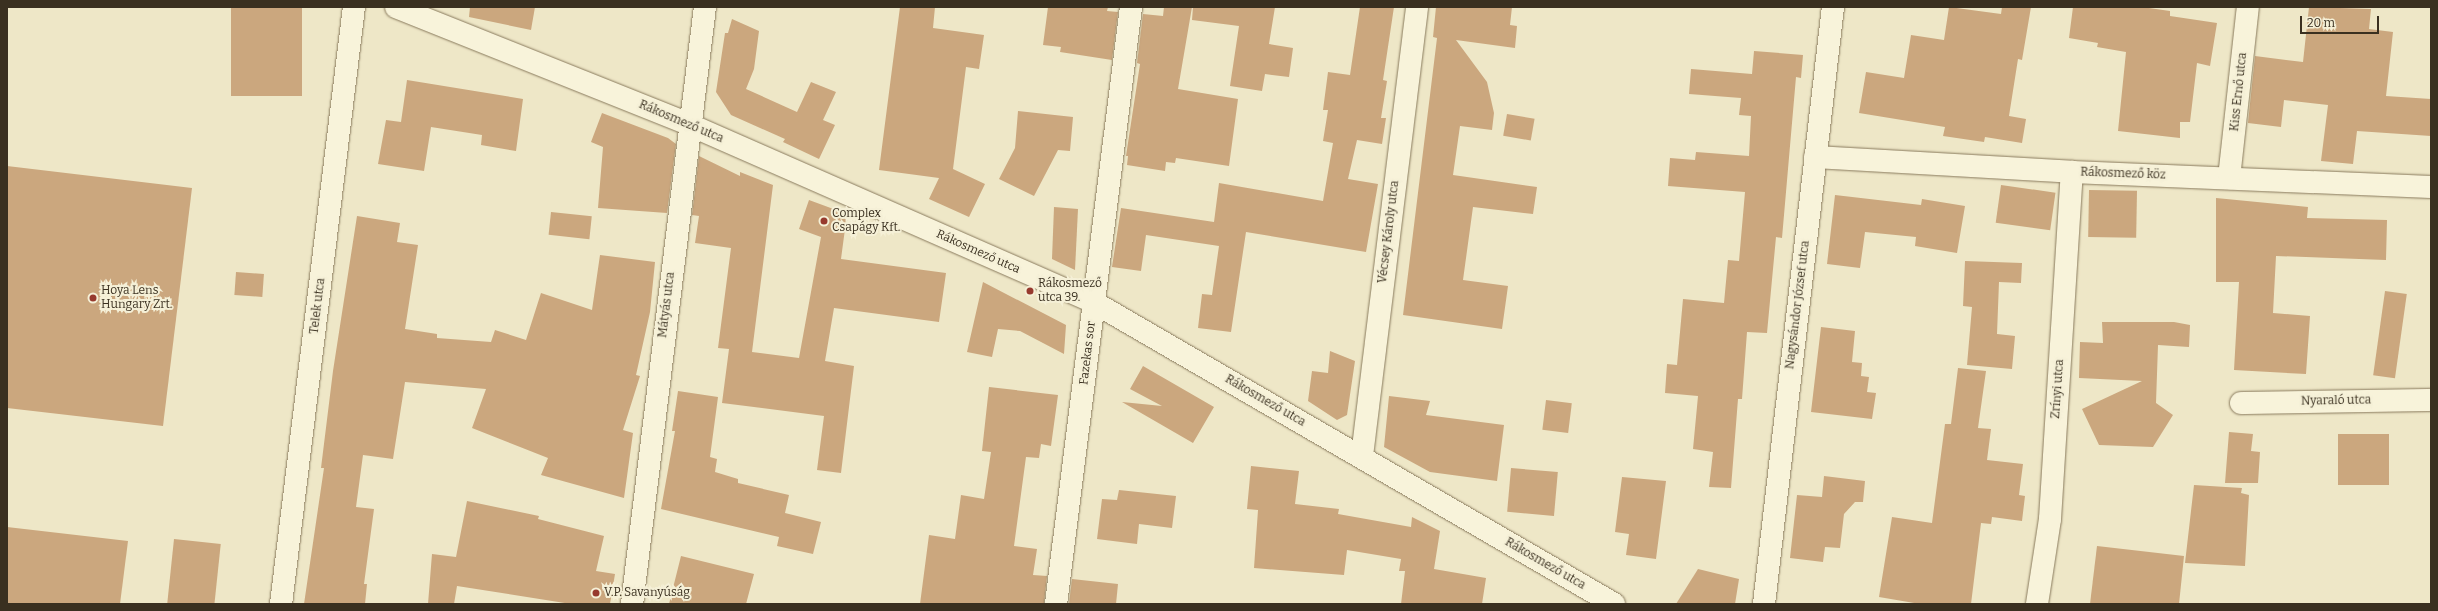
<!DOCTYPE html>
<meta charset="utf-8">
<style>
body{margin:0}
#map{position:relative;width:2438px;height:611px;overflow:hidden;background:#eee7c7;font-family:Bitter,serif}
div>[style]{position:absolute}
.building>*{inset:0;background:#cba77e;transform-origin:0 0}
.roads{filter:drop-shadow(0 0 1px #897a5d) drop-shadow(0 0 1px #897a5d)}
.minor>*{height:22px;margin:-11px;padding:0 11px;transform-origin:11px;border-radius:11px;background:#f8f3da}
.dots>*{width:11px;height:11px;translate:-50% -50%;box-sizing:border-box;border:2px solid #f5f0d7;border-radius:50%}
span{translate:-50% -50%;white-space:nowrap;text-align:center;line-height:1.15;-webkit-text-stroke:4px #f5f0d7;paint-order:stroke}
.street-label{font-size:12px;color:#3a3020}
.poi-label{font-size:12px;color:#3a3020}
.left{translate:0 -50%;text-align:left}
.frame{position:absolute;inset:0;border:8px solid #3a3020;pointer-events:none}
.scale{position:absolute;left:2300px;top:16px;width:79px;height:18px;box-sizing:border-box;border:2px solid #3a3020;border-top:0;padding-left:5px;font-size:12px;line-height:14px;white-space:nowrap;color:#3a3020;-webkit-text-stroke:3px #f5f0d7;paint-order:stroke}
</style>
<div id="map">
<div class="building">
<div style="left:231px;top:7px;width:71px;height:89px"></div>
<div style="clip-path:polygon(470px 7px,535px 7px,531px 30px,469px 17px)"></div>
<div style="clip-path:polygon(900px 7px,935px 7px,933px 28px,984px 35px,979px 69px,966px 67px,953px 169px,985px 184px,969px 217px,929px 199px,939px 178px,879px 170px)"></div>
<div style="clip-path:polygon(1048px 7px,1108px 7px,1107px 11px,1118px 12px,1112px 60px,1060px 52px,1061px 47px,1043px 45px)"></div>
<div style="clip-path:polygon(1164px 7px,1192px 7px,1178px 89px,1238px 99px,1229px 166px,1176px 158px,1175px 163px,1166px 162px,1165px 171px,1127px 165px,1128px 156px,1126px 156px,1140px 64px,1137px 63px,1143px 14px,1163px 16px)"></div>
<div style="clip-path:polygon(1193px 7px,1275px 7px,1269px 44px,1293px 48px,1289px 77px,1265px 74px,1262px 91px,1230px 86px,1239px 26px,1192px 20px)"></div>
<div style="clip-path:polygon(1360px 7px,1394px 7px,1383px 80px,1387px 81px,1381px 118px,1386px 118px,1382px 144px,1357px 140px,1348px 179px,1378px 184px,1366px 252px,1246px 232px,1231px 332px,1198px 328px,1202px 294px,1212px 295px,1219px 246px,1146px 235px,1141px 271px,1112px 267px,1121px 208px,1214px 222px,1219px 183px,1323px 201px,1333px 143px,1323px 141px,1328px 110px,1323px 110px,1328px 72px,1350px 75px)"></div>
<div style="clip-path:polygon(1436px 7px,1512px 7px,1510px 25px,1517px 26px,1515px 48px,1456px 40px,1487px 82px,1494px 113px,1492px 130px,1460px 126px,1453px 175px,1537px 187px,1533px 214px,1473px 207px,1463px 280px,1508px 286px,1502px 329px,1403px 315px,1437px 38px,1433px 37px)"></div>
<div style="clip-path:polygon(1949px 7px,2001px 14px,2002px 7px,2031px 7px,2022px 60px,2018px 59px,2009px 116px,2026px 119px,2022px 143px,1985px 137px,1984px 142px,1943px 136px,1945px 127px,1859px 113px,1866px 72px,1904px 78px,1911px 35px,1944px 40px)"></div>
<div style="clip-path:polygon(2073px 7px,2142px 7px,2170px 11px,2170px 16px,2217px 23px,2210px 66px,2197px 63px,2190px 122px,2180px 122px,2180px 138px,2118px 131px,2126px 52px,2097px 47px,2098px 43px,2069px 38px)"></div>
<div style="clip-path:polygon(2309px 7px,2371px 9px,2369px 29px,2393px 32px,2386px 96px,2431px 99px,2431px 136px,2357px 131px,2353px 164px,2321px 161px,2328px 105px,2284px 100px,2281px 127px,2248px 123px,2255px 56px,2303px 62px)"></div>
<div style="clip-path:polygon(732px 19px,759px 31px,754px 69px,746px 89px,797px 112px,811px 82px,836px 92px,823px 120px,835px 125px,819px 159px,783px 142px,785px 139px,731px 115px,716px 92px,725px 33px,728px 33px)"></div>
<div style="clip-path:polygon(1754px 51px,1803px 55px,1801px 78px,1796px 77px,1782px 238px,1776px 237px,1767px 333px,1747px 332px,1742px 399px,1738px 399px,1731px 488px,1709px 487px,1713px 452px,1693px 449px,1698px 396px,1665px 393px,1667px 364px,1677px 365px,1683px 299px,1724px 303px,1728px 260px,1739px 261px,1745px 192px,1668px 186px,1670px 158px,1695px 160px,1696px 152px,1749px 156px,1751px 116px,1739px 115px,1741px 98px,1689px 94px,1691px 69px,1752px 74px)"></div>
<div style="clip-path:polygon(407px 80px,523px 99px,516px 151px,481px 145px,482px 135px,431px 127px,424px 171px,378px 164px,386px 120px,401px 122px)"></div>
<div style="clip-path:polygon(1018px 111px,1073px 117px,1070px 151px,1058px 150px,1034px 196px,999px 179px,1015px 148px)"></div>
<div style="clip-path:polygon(602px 113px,668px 138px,676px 144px,667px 213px,598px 208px,603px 147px,591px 142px)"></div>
<div style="left:1507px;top:114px;width:28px;height:22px;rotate:10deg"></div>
<div style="clip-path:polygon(699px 156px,740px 176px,740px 172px,773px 185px,752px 352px,799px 358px,821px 237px,799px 229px,809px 200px,847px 214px,841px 259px,946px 273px,939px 322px,834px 308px,825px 361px,854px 366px,841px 473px,817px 470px,824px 416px,722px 403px,729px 349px,718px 348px,731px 248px,695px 243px,699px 216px,692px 215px)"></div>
<div style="clip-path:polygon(7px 166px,192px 188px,163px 426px,7px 408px)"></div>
<div style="left:2001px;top:185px;width:55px;height:38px;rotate:8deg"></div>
<div style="left:2089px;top:190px;width:48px;height:47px;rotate:1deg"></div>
<div style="clip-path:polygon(1835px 195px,1921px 205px,1922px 199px,1965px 206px,1957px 253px,1915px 246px,1916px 237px,1865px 232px,1860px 268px,1827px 264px)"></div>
<div style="clip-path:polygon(2216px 198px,2308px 207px,2307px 218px,2387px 220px,2386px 260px,2276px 256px,2273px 313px,2310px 316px,2306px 374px,2234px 370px,2239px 282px,2216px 282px)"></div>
<div style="clip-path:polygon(1054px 207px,1078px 209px,1075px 270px,1052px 259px)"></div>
<div style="left:551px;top:212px;width:41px;height:23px;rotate:6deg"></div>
<div style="clip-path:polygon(357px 216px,400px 223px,397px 242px,418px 245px,405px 329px,437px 334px,437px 338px,491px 342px,495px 330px,526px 340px,541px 293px,592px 310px,600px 255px,655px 262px,650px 312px,636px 375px,640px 376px,623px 430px,633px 433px,624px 498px,541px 475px,548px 458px,472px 428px,486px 389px,405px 382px,393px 459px,363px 455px,356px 507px,374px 509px,364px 584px,367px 584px,365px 604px,304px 604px,324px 468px,321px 468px,333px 371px)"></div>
<div style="clip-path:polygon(1965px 261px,2022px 263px,2021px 283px,1999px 282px,1997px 334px,2015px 336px,2012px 369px,1967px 365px,1972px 307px,1963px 306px)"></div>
<div style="left:236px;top:272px;width:28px;height:23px;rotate:4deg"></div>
<div style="clip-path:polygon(983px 282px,1066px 325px,1064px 354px,1020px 331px,998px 329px,992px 357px,967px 352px)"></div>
<div style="left:2385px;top:291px;width:22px;height:85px;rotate:8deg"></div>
<div style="clip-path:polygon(2102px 322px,2174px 322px,2190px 325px,2189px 347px,2158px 345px,2156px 403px,2173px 415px,2153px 447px,2099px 445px,2082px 409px,2142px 381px,2079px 378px,2080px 342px,2103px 343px)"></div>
<div style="clip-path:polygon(1821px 327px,1855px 331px,1852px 362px,1862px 363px,1861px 376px,1869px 377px,1867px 392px,1876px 393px,1872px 419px,1811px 412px)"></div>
<div style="clip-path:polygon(1330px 351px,1355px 361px,1347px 415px,1337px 420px,1308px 401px,1312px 371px,1328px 373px)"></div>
<div style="clip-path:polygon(1143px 366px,1214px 407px,1193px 443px,1122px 402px,1162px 406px,1130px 389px)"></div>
<div style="clip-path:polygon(1958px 368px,1986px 371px,1978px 428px,1991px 429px,1987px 460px,2023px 464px,2019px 495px,2025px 496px,2022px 521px,1992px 517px,1991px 524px,1981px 523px,1971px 604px,1920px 604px,1879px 597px,1892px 517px,1932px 523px,1945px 424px,1951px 424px)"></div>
<div style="clip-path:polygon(989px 387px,1058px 395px,1051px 446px,1041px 444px,1039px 458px,1026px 457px,1014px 546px,1037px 549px,1033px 575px,1047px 576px,1044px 604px,920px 604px,929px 535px,955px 539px,961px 495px,984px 499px,991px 452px,982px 451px)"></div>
<div style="clip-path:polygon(678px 391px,718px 397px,710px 457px,717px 459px,715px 472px,738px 479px,738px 483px,789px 495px,785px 513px,821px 522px,813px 554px,777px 546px,779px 537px,661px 509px,675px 431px,672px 431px)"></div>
<div style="clip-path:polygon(1389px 396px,1430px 401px,1426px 415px,1504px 425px,1497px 481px,1430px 472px,1384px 447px)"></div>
<div style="left:1546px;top:400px;width:26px;height:30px;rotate:7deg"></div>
<div style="clip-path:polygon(2229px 432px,2253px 434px,2251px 451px,2260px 452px,2258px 483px,2225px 483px)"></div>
<div style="left:2338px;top:434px;width:51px;height:51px"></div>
<div style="clip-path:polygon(1251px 466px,1299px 471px,1295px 504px,1339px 509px,1338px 514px,1411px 527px,1412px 517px,1440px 531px,1434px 569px,1486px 578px,1482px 604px,1401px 604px,1405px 571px,1399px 571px,1401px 559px,1347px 550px,1344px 575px,1254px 568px,1258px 510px,1247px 509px)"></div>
<div style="left:1511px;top:468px;width:47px;height:44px;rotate:5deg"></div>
<div style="clip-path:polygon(1824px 476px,1865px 481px,1863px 502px,1855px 502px,1844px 514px,1840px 548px,1825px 547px,1823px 562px,1790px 558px,1797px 495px,1822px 497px)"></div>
<div style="clip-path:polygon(1622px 477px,1666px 481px,1656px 559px,1626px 555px,1629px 534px,1615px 532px)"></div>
<div style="clip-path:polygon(2194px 485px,2242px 488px,2241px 493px,2249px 495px,2245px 566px,2185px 563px)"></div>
<div style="clip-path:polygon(1119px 490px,1176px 496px,1172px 528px,1139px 524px,1137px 544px,1097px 539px,1102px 499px,1117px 500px)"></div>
<div style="clip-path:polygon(467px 501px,539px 516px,538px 519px,604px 536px,596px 571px,615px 574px,610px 604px,571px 604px,457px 586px,454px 604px,428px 604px,432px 554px,456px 557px)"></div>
<div style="clip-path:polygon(7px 527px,128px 541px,120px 604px,7px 604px)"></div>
<div style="left:174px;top:539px;width:47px;height:65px;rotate:6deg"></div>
<div style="clip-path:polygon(2097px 546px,2184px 556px,2179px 604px,2090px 604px)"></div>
<div style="clip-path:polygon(681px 556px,754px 574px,746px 604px,669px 604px)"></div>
<div style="clip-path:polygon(1698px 569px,1739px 579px,1735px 604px,1676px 604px)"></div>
<div style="clip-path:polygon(1072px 579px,1118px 584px,1116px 604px,1069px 604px)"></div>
</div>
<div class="roads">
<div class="minor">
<div style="left:396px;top:7px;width:315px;rotate:21.8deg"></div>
<div style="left:688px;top:124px;width:445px;rotate:23.7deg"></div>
<div style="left:1095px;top:303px;width:600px;rotate:30.11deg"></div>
<div style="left:1815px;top:157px;width:257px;rotate:3.3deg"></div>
<div style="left:2072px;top:172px;width:359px;rotate:2.4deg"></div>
<div style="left:2229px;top:178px;width:172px;rotate:-83.7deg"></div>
<div style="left:2241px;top:403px;width:190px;rotate:-0.9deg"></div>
<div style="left:1362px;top:456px;width:452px;rotate:-83deg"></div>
<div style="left:281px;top:604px;width:601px;rotate:-83.03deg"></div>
<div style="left:632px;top:604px;width:601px;rotate:-83.03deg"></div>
<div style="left:1056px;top:604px;width:602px;rotate:-82.84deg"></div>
<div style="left:1764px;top:604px;width:601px;rotate:-83.41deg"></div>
<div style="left:2037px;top:604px;width:86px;rotate:-81.3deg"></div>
<div style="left:2050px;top:519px;width:348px;rotate:-86.4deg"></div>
</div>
</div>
<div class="dots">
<div style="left:824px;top:221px;background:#973a2e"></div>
<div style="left:1030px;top:291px;background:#973a2e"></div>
<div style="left:93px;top:298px;background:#973a2e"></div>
<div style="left:596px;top:593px;background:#973a2e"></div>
</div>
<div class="street-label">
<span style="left:2239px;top:92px;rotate:-84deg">Kiss Ernő utca</span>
<span style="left:681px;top:122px;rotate:23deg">Rákosmező utca</span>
<span style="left:2123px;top:174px;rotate:2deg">Rákosmező köz</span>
<span style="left:1389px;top:232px;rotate:-83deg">Vécsey Károly utca</span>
<span style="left:978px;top:252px;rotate:24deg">Rákosmező utca</span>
<span style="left:667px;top:305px;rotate:-83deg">Mátyás utca</span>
<span style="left:1798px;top:305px;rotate:-83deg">Nagysándor József utca</span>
<span style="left:318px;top:306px;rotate:-83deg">Telek utca</span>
<span style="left:1088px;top:353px;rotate:-83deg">Fazekas sor</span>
<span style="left:2058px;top:389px;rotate:-86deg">Zrínyi utca</span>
<span style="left:1265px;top:401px;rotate:30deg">Rákosmező utca</span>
<span style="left:2336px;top:401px;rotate:-1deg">Nyaraló utca</span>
<span style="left:1545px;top:564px;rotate:30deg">Rákosmező utca</span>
</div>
<div class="poi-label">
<span class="left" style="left:832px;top:221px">Complex<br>Csapágy Kft.</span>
<span class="left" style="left:1038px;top:291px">Rákosmező<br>utca 39.</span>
<span class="left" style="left:101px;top:298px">Hoya Lens<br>Hungary Zrt.</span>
<span class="left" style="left:604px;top:593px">V.P. Savanyúság</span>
</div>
<div class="frame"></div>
<div class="scale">20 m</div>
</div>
